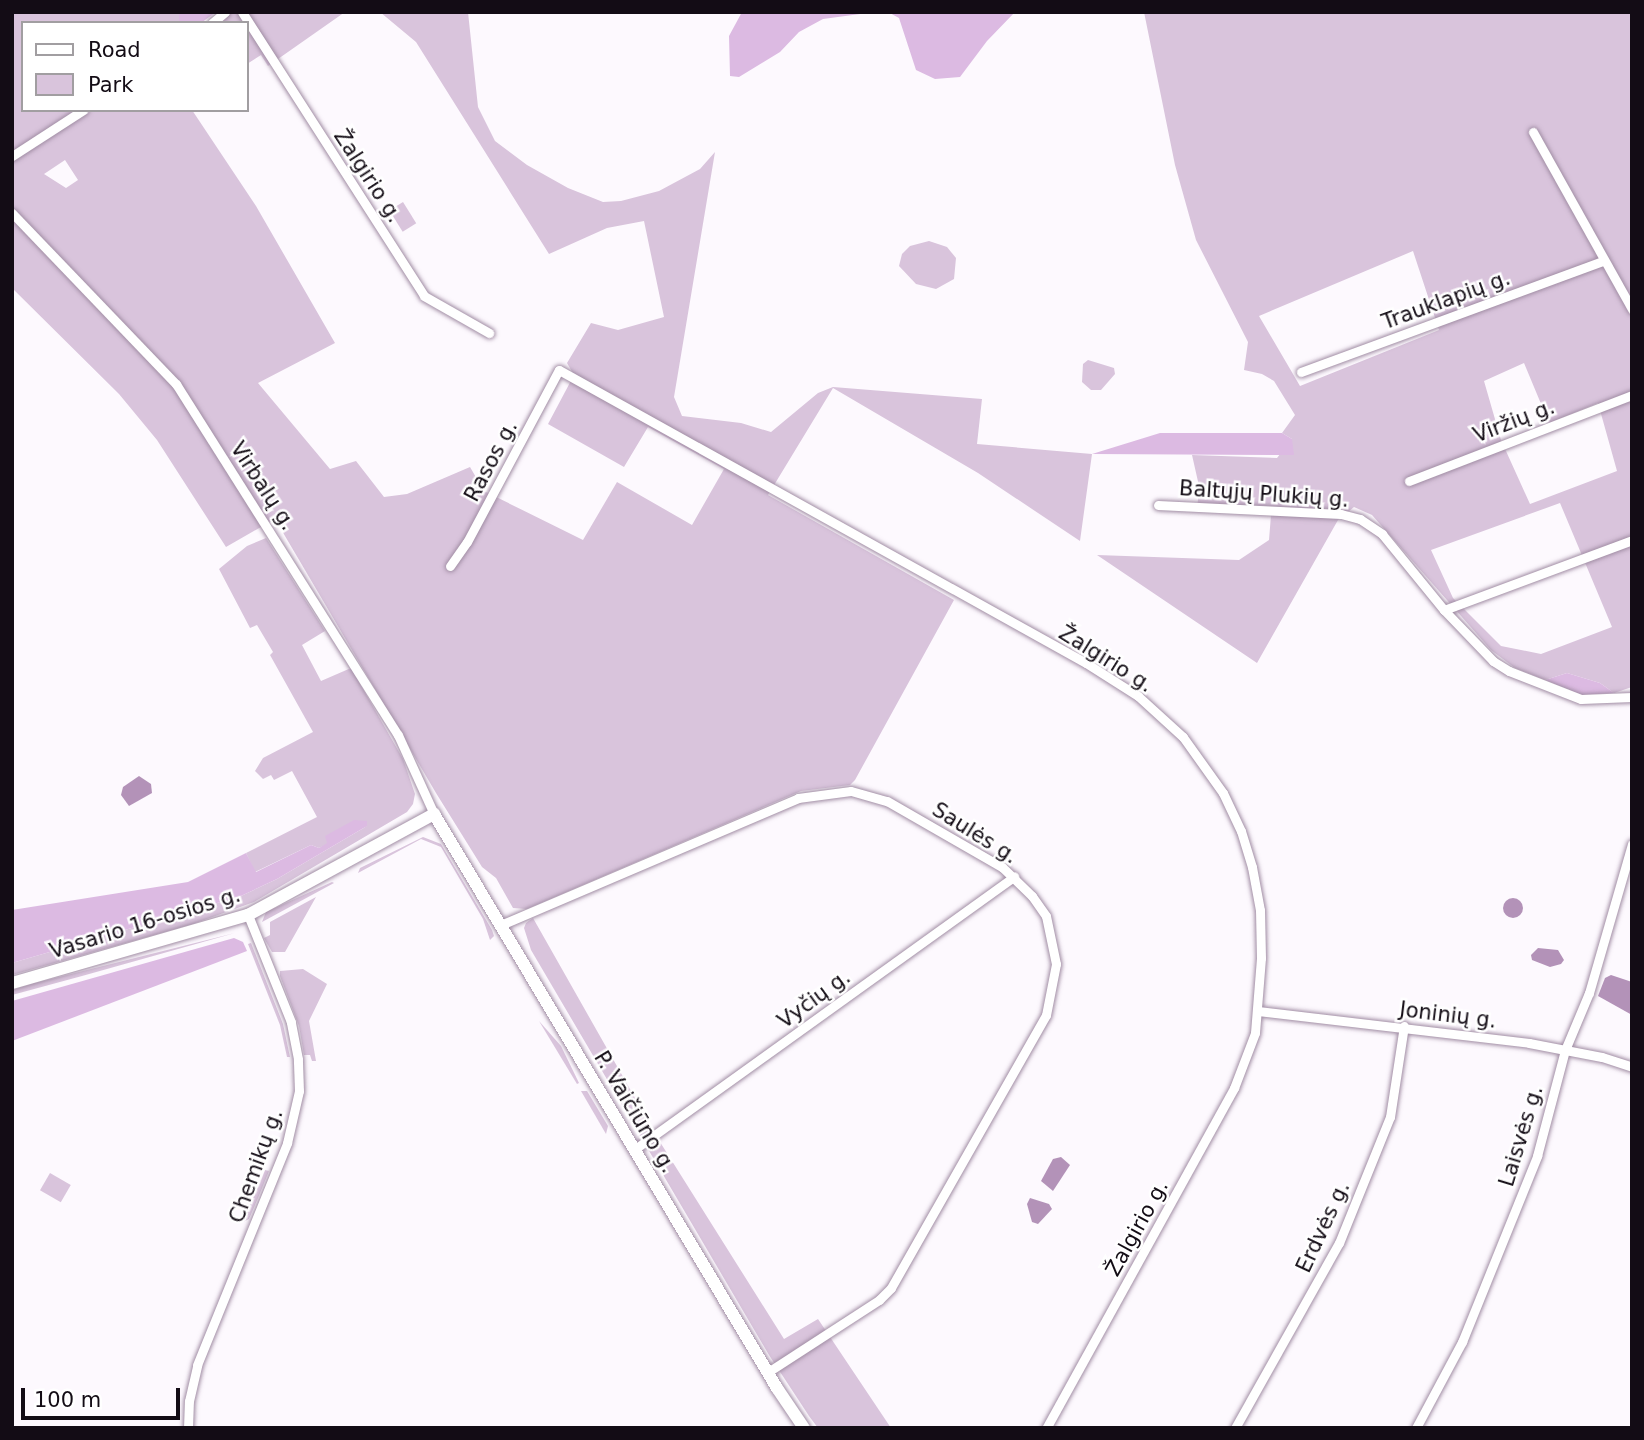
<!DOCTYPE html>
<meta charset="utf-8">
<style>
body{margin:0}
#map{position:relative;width:1644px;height:1440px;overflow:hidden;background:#fdf9fe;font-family:"DejaVu Sans",sans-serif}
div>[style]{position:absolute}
.green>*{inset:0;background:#d9c4dc;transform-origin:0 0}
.forest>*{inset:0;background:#dcbae2}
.water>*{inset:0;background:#b392b8}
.round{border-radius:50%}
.roads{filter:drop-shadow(0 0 2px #a18da4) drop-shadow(0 0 2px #a18da4)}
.street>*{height:9px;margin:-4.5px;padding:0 4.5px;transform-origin:4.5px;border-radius:4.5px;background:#fff}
.secondary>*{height:12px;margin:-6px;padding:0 6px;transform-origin:6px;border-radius:6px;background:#fff}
span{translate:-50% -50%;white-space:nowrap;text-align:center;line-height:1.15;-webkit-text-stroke:5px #fff;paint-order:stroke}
.street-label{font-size:21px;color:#130c15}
.frame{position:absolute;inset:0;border:14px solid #130c15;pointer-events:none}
.legend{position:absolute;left:21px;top:21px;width:228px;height:91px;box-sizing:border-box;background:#fff;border:2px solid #a19ea1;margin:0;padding:9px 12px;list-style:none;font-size:21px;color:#130c15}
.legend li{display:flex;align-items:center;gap:14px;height:35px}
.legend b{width:35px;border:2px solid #a19ea1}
.scale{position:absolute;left:21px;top:1388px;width:159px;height:32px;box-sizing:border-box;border:4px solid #130c15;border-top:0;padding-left:9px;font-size:21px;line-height:24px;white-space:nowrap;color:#130c15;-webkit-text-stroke:5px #fff;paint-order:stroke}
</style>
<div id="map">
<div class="green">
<div style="clip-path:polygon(evenodd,12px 12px,179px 12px,179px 23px,23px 23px,23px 110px,192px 110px,256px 206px,335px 343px,258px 383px,330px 469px,356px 461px,384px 497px,407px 494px,470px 467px,484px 491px,583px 540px,617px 482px,692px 525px,724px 469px,648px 427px,624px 467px,548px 424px,574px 375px,567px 363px,591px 323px,618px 330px,664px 317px,644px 221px,607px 228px,549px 254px,416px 42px,380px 12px,468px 12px,478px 107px,495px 141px,527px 165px,568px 188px,603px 202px,621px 201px,659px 191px,700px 169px,715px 152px,674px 397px,682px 416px,741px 423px,771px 432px,818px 393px,833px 387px,982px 399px,977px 444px,1092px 454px,1080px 541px,978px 473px,833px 388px,768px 495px,954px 600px,855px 780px,850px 785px,801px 791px,527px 909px,513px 908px,496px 878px,482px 867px,436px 793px,275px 519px,226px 547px,157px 440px,119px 394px,12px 288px,12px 12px,65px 160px,78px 180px,66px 188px,44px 174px,65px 160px)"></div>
<div style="clip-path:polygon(232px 12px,345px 12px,268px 66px,261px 55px,247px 64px,247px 23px,219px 23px)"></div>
<div style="clip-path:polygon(evenodd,1144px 12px,1632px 12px,1632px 687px,1614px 693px,1600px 683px,1567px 673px,1545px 680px,1515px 668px,1491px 650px,1372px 515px,1354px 507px,1338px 520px,1257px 663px,1097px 555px,1239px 560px,1269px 540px,1271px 515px,1197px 511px,1199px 486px,1192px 455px,1277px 458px,1292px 439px,1282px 433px,1295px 415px,1274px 381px,1262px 374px,1244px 370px,1248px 342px,1196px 240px,1175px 165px,1144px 12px,1413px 251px,1439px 330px,1300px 386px,1259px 316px,1413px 251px,1144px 12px,1524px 363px,1549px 423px,1598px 403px,1617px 471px,1530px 504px,1501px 440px,1484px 381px,1524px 363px,1144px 12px,1560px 503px,1612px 627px,1541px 654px,1501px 646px,1453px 598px,1431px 550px,1560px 503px)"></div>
<div style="left:403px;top:202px;width:25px;height:16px;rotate:58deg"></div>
<div style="clip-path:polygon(929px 241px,947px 247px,956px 258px,954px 279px,936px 289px,916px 284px,899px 266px,902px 254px,910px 246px)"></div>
<div style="clip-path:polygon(1088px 360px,1114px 368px,1115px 374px,1101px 390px,1091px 390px,1082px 382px,1083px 364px)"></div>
<div style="clip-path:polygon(266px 538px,325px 631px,302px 645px,321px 681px,351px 668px,403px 759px,415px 794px,413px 804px,407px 812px,254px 902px,193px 924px,12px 975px,12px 963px,241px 896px,277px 879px,367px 826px,319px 848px,311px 845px,255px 872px,246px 853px,317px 817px,292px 771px,274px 780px,271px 775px,263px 779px,255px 771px,263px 758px,313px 732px,270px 655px,273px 652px,257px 625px,250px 628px,219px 569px,247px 546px)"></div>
<div style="clip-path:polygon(423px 837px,441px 844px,492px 930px,494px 936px,490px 940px,483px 919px,441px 847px,421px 839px,358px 873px,360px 868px)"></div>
<div style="clip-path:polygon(332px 882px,334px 883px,262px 922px,266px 912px)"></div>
<div style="clip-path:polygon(316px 897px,285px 952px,272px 952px,264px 938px,270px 935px,270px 922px)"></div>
<div style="clip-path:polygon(533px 918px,660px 1142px,784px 1339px,818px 1319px,891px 1428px,818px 1428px,809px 1416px,769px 1355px,531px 950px,524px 928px,526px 923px)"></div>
<div style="clip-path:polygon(235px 933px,82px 976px,12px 995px,12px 990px,35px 983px)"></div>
<div style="clip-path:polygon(251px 943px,283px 1024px,290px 1057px,287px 1057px,280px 1025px,248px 944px)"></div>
<div style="clip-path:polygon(303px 969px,327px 984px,309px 1021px,316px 1061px,312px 1061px,310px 1055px,304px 1055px,299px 1026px,280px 976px,280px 971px)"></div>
<div style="clip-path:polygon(539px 1021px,561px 1046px,579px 1083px,577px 1084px)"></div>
<div style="clip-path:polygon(581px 1091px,587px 1091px,608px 1126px,606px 1134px)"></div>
<div style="clip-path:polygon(265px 1170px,269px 1171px,258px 1198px,249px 1219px,243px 1222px)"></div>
<div style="left:50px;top:1173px;width:24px;height:20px;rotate:30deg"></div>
</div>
<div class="forest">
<div style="clip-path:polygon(179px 12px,216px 12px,201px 23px,179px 23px)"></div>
<div style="clip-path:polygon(742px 12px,875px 12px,823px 19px,799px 32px,780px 52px,739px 77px,730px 76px,729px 36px)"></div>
<div style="clip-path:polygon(888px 12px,1015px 12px,987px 41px,960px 77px,935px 79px,916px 70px,899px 18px)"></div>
<div style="clip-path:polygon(1160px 433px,1282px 433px,1292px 439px,1294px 455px,1092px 454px)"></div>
<div style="clip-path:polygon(1567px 673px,1600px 683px,1614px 693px,1582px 695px,1545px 680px)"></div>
<div style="clip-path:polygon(354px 820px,367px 821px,367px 826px,277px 879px,241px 896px,12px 963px,12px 910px,188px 882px,246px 853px,256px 872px,311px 845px,319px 848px,327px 843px,325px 836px)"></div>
<div style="clip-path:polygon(234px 938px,243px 942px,247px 951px,12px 1041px,12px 1001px)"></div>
</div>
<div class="water">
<div style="clip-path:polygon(139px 776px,151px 784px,152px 793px,129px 806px,121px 795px,123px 787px)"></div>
<div class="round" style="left:1503px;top:898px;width:20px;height:20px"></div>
<div style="clip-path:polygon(1538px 948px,1558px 950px,1564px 960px,1561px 964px,1550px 967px,1532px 960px,1531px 955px)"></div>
<div style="clip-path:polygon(1611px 975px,1632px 982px,1632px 1015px,1598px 996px,1605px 978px)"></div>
<div style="clip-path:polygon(1061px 1157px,1070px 1165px,1053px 1191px,1041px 1181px,1053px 1159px)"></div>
<div style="clip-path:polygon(1030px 1198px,1049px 1204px,1052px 1209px,1038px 1224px,1032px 1222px,1027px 1204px)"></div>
</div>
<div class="roads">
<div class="street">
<div style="left:242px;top:12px;width:337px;rotate:57.3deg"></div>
<div style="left:424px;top:296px;width:75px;rotate:29.6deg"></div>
<div style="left:212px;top:23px;width:17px;rotate:-40deg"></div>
<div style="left:1533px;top:132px;width:203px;rotate:60.8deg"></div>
<div style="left:12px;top:156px;width:85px;rotate:-32.9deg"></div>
<div style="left:12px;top:213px;width:237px;rotate:46.2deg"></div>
<div style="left:176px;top:384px;width:415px;rotate:57.7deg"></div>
<div style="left:398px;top:735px;width:87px;rotate:65.5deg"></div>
<div style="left:1301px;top:372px;width:322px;rotate:-20.2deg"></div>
<div style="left:1409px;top:481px;width:239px;rotate:-21.1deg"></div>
<div style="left:1158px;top:505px;width:183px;rotate:2.8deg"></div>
<div style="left:1341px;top:514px;width:20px;rotate:15deg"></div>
<div style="left:1360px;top:519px;width:27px;rotate:34deg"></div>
<div style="left:1382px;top:534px;width:98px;rotate:50.8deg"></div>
<div style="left:1444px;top:610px;width:71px;rotate:46.1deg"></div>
<div style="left:1493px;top:661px;width:19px;rotate:32deg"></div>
<div style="left:1509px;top:671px;width:77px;rotate:21.3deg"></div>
<div style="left:1581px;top:699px;width:51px;rotate:-2.2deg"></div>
<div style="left:450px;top:566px;width:29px;rotate:-55deg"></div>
<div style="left:467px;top:542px;width:195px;rotate:-61.9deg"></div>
<div style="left:559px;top:370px;width:603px;rotate:29.07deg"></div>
<div style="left:1086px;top:663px;width:62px;rotate:32.4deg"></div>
<div style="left:1138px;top:696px;width:61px;rotate:42.3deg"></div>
<div style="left:1183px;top:737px;width:69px;rotate:54.5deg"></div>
<div style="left:1223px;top:793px;width:42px;rotate:64.7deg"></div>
<div style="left:1241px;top:831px;width:38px;rotate:73deg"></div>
<div style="left:1252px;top:867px;width:44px;rotate:79.5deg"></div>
<div style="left:1260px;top:910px;width:48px;rotate:88.8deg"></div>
<div style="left:1261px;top:958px;width:75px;rotate:94.6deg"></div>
<div style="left:1255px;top:1033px;width:59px;rotate:110.9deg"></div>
<div style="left:1234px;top:1088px;width:389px;rotate:118.9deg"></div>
<div style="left:1444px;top:610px;width:201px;rotate:-20.4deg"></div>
<div style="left:503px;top:924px;width:321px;rotate:-23.1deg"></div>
<div style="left:798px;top:798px;width:53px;rotate:-7.5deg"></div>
<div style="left:851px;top:791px;width:37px;rotate:16deg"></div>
<div style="left:887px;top:801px;width:133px;rotate:29.9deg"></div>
<div style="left:1002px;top:867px;width:42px;rotate:44deg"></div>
<div style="left:1032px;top:896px;width:24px;rotate:55deg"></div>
<div style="left:1046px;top:916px;width:49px;rotate:78.2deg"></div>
<div style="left:1056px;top:964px;width:52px;rotate:101.1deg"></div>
<div style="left:1046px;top:1015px;width:314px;rotate:119.6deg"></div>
<div style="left:891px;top:1288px;width:17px;rotate:135deg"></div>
<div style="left:879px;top:1300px;width:132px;rotate:147deg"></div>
<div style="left:1258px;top:1011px;width:273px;rotate:6.7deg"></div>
<div style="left:1529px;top:1043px;width:74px;rotate:10.9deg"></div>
<div style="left:1602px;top:1057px;width:32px;rotate:18deg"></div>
<div style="left:635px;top:1149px;width:467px;rotate:-35.7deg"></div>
<div style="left:188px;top:1428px;width:27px;rotate:-88deg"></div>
<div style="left:189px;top:1401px;width:37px;rotate:-77deg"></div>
<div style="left:197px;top:1365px;width:240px;rotate:-67.9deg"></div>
<div style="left:287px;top:1143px;width:53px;rotate:-77deg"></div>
<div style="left:299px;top:1091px;width:32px;rotate:-92deg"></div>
<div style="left:298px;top:1059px;width:38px;rotate:-101deg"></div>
<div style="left:291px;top:1022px;width:115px;rotate:-111.9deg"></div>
<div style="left:1235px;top:1428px;width:212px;rotate:-60.7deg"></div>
<div style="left:1339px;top:1243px;width:136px;rotate:-68deg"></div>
<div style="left:1390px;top:1117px;width:92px;rotate:-81.3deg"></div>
<div style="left:1416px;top:1428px;width:98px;rotate:-61.9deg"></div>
<div style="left:1462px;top:1342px;width:201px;rotate:-68deg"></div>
<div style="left:1537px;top:1156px;width:110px;rotate:-75.2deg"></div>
<div style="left:1565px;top:1050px;width:62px;rotate:-67.2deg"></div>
<div style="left:1589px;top:993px;width:155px;rotate:-73.9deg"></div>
</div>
<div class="secondary">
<div style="left:12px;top:983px;width:246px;rotate:-16.1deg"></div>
<div style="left:248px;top:915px;width:212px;rotate:-28.5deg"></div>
<div style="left:434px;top:814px;width:669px;rotate:59.14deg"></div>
<div style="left:777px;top:1388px;width:48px;rotate:56deg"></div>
</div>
</div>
<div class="street-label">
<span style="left:368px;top:176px;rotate:57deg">Žalgirio g.</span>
<span style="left:1446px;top:300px;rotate:-20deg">Trauklapių g.</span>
<span style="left:1514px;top:421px;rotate:-21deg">Viržių g.</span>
<span style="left:491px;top:461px;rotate:-62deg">Rasos g.</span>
<span style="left:263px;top:486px;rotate:57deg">Virbalų g.</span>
<span style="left:1264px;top:494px;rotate:4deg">Baltųjų Plukių g.</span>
<span style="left:1106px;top:659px;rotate:32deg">Žalgirio g.</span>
<span style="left:975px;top:833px;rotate:32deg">Saulės g.</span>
<span style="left:145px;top:923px;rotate:-17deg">Vasario 16-osios g.</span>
<span style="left:814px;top:999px;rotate:-36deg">Vyčių g.</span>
<span style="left:1448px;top:1015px;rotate:7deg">Joninių g.</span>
<span style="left:635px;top:1112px;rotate:59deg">P. Vaičiūno g.</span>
<span style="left:1521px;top:1136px;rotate:-73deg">Laisvės g.</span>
<span style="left:256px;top:1166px;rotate:-70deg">Chemikų g.</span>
<span style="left:1323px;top:1227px;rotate:-65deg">Erdvės g.</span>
<span style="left:1137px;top:1228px;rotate:-61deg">Žalgirio g.</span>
</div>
<div class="frame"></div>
<ul class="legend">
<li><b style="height:9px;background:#fff"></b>Road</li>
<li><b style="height:19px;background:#d9c4dc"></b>Park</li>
</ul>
<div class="scale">100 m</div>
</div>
